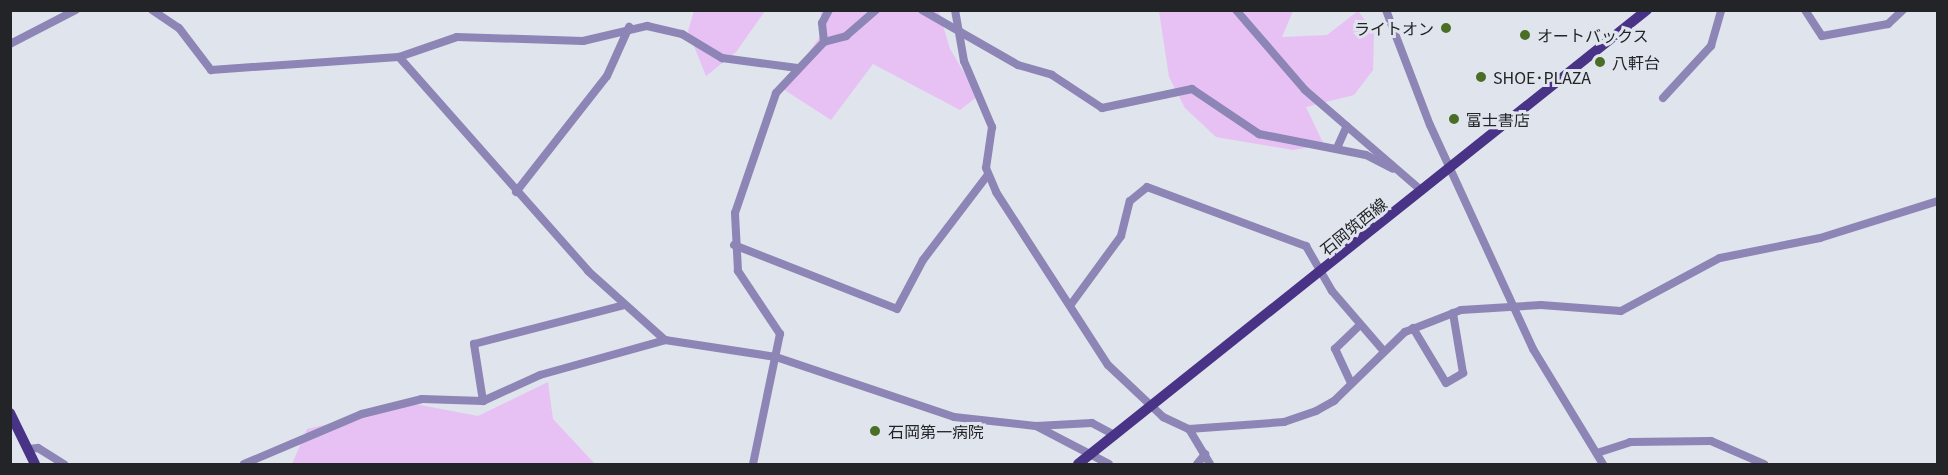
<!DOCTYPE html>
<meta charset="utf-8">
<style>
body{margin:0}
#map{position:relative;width:1948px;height:475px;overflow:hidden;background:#e0e4ec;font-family:Georgia,"Noto Sans JP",serif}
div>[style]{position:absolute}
.green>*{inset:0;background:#e7c0f4}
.minor>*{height:8px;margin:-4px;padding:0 4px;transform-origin:4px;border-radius:4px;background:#8c85b5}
.major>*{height:10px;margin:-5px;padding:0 5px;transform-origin:5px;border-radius:5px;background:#483386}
.dots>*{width:16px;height:16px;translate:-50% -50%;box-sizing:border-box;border:3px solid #e0e4ec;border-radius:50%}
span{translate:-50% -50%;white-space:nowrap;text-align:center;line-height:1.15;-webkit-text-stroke:6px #e0e4ec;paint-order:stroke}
.poi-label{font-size:16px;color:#222427}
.right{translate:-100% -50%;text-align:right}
.left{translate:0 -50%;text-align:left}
.street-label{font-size:16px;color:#222427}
.frame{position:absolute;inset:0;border:12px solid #222427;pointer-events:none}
</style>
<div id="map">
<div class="green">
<div style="clip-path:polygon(694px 11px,765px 11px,736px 52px,706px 76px,688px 31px)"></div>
<div style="clip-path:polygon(820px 11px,939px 12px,950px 49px,978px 96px,960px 110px,873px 64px,831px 120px,783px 89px,824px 31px)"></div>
<div style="clip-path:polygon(1159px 11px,1293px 11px,1282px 37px,1327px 35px,1358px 11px,1374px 32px,1373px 70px,1354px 95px,1306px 107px,1324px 145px,1293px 150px,1216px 137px,1185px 108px,1169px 77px)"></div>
<div style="clip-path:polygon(548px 382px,553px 419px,595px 464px,292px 464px,307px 429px,415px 404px,478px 416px)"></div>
</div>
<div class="minor">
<div style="left:152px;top:10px;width:32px;rotate:34deg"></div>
<div style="left:179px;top:28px;width:53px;rotate:52.7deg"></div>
<div style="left:211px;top:70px;width:188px;rotate:-4deg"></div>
<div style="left:399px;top:57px;width:61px;rotate:-19deg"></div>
<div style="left:457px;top:37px;width:126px;rotate:1.8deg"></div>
<div style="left:583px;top:41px;width:66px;rotate:-13.2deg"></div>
<div style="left:647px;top:26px;width:36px;rotate:13deg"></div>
<div style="left:682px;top:34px;width:47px;rotate:31deg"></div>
<div style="left:722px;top:58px;width:76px;rotate:7.6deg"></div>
<div style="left:922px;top:10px;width:111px;rotate:29.8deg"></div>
<div style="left:1018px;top:65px;width:35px;rotate:16deg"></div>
<div style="left:1052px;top:75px;width:60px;rotate:33.4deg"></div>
<div style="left:1102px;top:108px;width:92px;rotate:-11.9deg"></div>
<div style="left:1192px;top:89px;width:81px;rotate:33.9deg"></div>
<div style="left:1259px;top:134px;width:109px;rotate:11.1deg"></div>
<div style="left:1366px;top:155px;width:30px;rotate:27deg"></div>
<div style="left:955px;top:10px;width:52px;rotate:80deg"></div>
<div style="left:964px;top:61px;width:72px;rotate:67deg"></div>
<div style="left:992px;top:127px;width:41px;rotate:98.3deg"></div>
<div style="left:986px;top:168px;width:26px;rotate:67deg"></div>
<div style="left:996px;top:192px;width:206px;rotate:57.1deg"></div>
<div style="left:1108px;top:365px;width:76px;rotate:43.4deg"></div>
<div style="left:1163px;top:417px;width:29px;rotate:25deg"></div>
<div style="left:1189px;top:429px;width:41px;rotate:59deg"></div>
<div style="left:1236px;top:10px;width:106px;rotate:49.2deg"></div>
<div style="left:1305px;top:90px;width:153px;rotate:40.8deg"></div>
<div style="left:1386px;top:10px;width:123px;rotate:69.1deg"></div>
<div style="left:1430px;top:125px;width:247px;rotate:65.3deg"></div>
<div style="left:1533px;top:349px;width:135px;rotate:58.7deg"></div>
<div style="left:1805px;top:10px;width:31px;rotate:57deg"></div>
<div style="left:1822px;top:36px;width:67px;rotate:-10.3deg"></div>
<div style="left:1888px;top:24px;width:21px;rotate:-43deg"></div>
<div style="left:824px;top:42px;width:23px;rotate:-15deg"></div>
<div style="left:846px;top:36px;width:40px;rotate:-41deg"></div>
<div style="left:10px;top:44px;width:74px;rotate:-27.3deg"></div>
<div style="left:399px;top:57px;width:286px;rotate:48.5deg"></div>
<div style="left:588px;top:271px;width:103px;rotate:41.9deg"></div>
<div style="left:1663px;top:98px;width:71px;rotate:-47.3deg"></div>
<div style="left:1711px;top:46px;width:37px;rotate:-74deg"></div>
<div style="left:1337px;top:148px;width:24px;rotate:-66deg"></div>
<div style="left:516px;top:192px;width:147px;rotate:-51.9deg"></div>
<div style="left:607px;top:76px;width:54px;rotate:-65.8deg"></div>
<div style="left:734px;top:245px;width:175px;rotate:21.4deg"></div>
<div style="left:897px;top:309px;width:55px;rotate:-62deg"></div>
<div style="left:923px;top:260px;width:106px;rotate:-52.7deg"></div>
<div style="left:1072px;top:303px;width:83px;rotate:-53.8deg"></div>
<div style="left:1121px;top:236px;width:36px;rotate:-76deg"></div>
<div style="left:1130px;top:201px;width:22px;rotate:-39deg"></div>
<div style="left:1147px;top:187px;width:170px;rotate:20.4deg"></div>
<div style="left:1306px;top:246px;width:52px;rotate:60deg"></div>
<div style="left:1332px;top:291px;width:78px;rotate:49.2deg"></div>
<div style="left:1413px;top:328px;width:64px;rotate:59deg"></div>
<div style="left:1446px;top:383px;width:20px;rotate:-30deg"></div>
<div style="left:1463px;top:373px;width:61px;rotate:-99.5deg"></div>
<div style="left:1351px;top:383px;width:38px;rotate:-115deg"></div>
<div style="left:1335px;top:349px;width:33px;rotate:-44deg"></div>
<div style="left:483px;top:401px;width:58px;rotate:-99deg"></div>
<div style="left:474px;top:344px;width:152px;rotate:-14.5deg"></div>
<div style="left:1036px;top:426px;width:56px;rotate:-3.1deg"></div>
<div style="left:1092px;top:423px;width:26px;rotate:28deg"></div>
<div style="left:1189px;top:429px;width:95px;rotate:-4.2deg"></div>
<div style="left:1284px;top:422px;width:34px;rotate:-19deg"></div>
<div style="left:1316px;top:411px;width:21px;rotate:-29deg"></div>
<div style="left:1334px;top:401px;width:99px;rotate:-44.2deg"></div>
<div style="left:1405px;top:332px;width:60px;rotate:-21.4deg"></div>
<div style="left:1461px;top:310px;width:80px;rotate:-3.6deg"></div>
<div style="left:1541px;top:305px;width:80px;rotate:4.3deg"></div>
<div style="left:1621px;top:311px;width:112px;rotate:-28.2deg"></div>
<div style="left:1720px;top:258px;width:102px;rotate:-11.3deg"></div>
<div style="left:1820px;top:238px;width:124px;rotate:-17.4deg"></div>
<div style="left:28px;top:449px;width:10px;rotate:-6deg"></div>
<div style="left:38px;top:448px;width:31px;rotate:32deg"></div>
<div style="left:1597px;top:453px;width:35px;rotate:-18deg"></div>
<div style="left:1630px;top:442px;width:81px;rotate:-0.7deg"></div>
<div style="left:1711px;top:441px;width:58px;rotate:23.5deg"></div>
<div style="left:244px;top:464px;width:128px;rotate:-23deg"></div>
<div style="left:362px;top:414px;width:62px;rotate:-14deg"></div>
<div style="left:422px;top:399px;width:61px;rotate:1.9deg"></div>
<div style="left:483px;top:401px;width:63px;rotate:-24.5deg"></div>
<div style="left:540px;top:375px;width:130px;rotate:-15.6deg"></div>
<div style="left:665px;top:340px;width:112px;rotate:8.7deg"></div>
<div style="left:776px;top:357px;width:188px;rotate:18.6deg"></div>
<div style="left:954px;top:417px;width:82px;rotate:6.3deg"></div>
<div style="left:1036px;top:426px;width:82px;rotate:27.5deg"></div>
<div style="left:753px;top:464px;width:133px;rotate:-78.3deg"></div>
<div style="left:780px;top:334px;width:76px;rotate:-123.7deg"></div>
<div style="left:738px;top:271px;width:58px;rotate:-93deg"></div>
<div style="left:735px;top:213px;width:127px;rotate:-71.1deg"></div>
<div style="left:776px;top:93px;width:70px;rotate:-46.7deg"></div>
<div style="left:824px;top:42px;width:19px;rotate:-96deg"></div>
<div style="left:822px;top:23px;width:15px;rotate:-62deg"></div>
<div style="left:1197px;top:464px;width:13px;rotate:-51deg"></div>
</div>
<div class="major">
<div style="left:10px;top:413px;width:57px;rotate:63.9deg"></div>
<div style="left:1078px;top:464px;width:728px;rotate:-38.59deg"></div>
</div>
<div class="dots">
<div style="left:1446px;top:28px;background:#4b6e26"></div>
<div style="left:1525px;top:35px;background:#4b6e26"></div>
<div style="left:1600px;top:62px;background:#4b6e26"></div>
<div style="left:1481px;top:77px;background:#4b6e26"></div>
<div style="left:1454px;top:119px;background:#4b6e26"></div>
<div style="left:875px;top:431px;background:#4b6e26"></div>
</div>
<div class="poi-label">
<span class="right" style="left:1434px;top:28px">ライトオン</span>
<span class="left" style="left:1537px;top:35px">オートバックス</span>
<span class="left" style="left:1612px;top:62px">八軒台</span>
<span class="left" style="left:1493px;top:77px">SHOE･PLAZA</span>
<span class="left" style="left:1466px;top:119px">富士書店</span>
<span class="left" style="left:888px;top:431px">石岡第一病院</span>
</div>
<div class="street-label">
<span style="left:1353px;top:226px;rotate:-39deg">石岡筑西線</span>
</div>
<div class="frame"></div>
</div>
